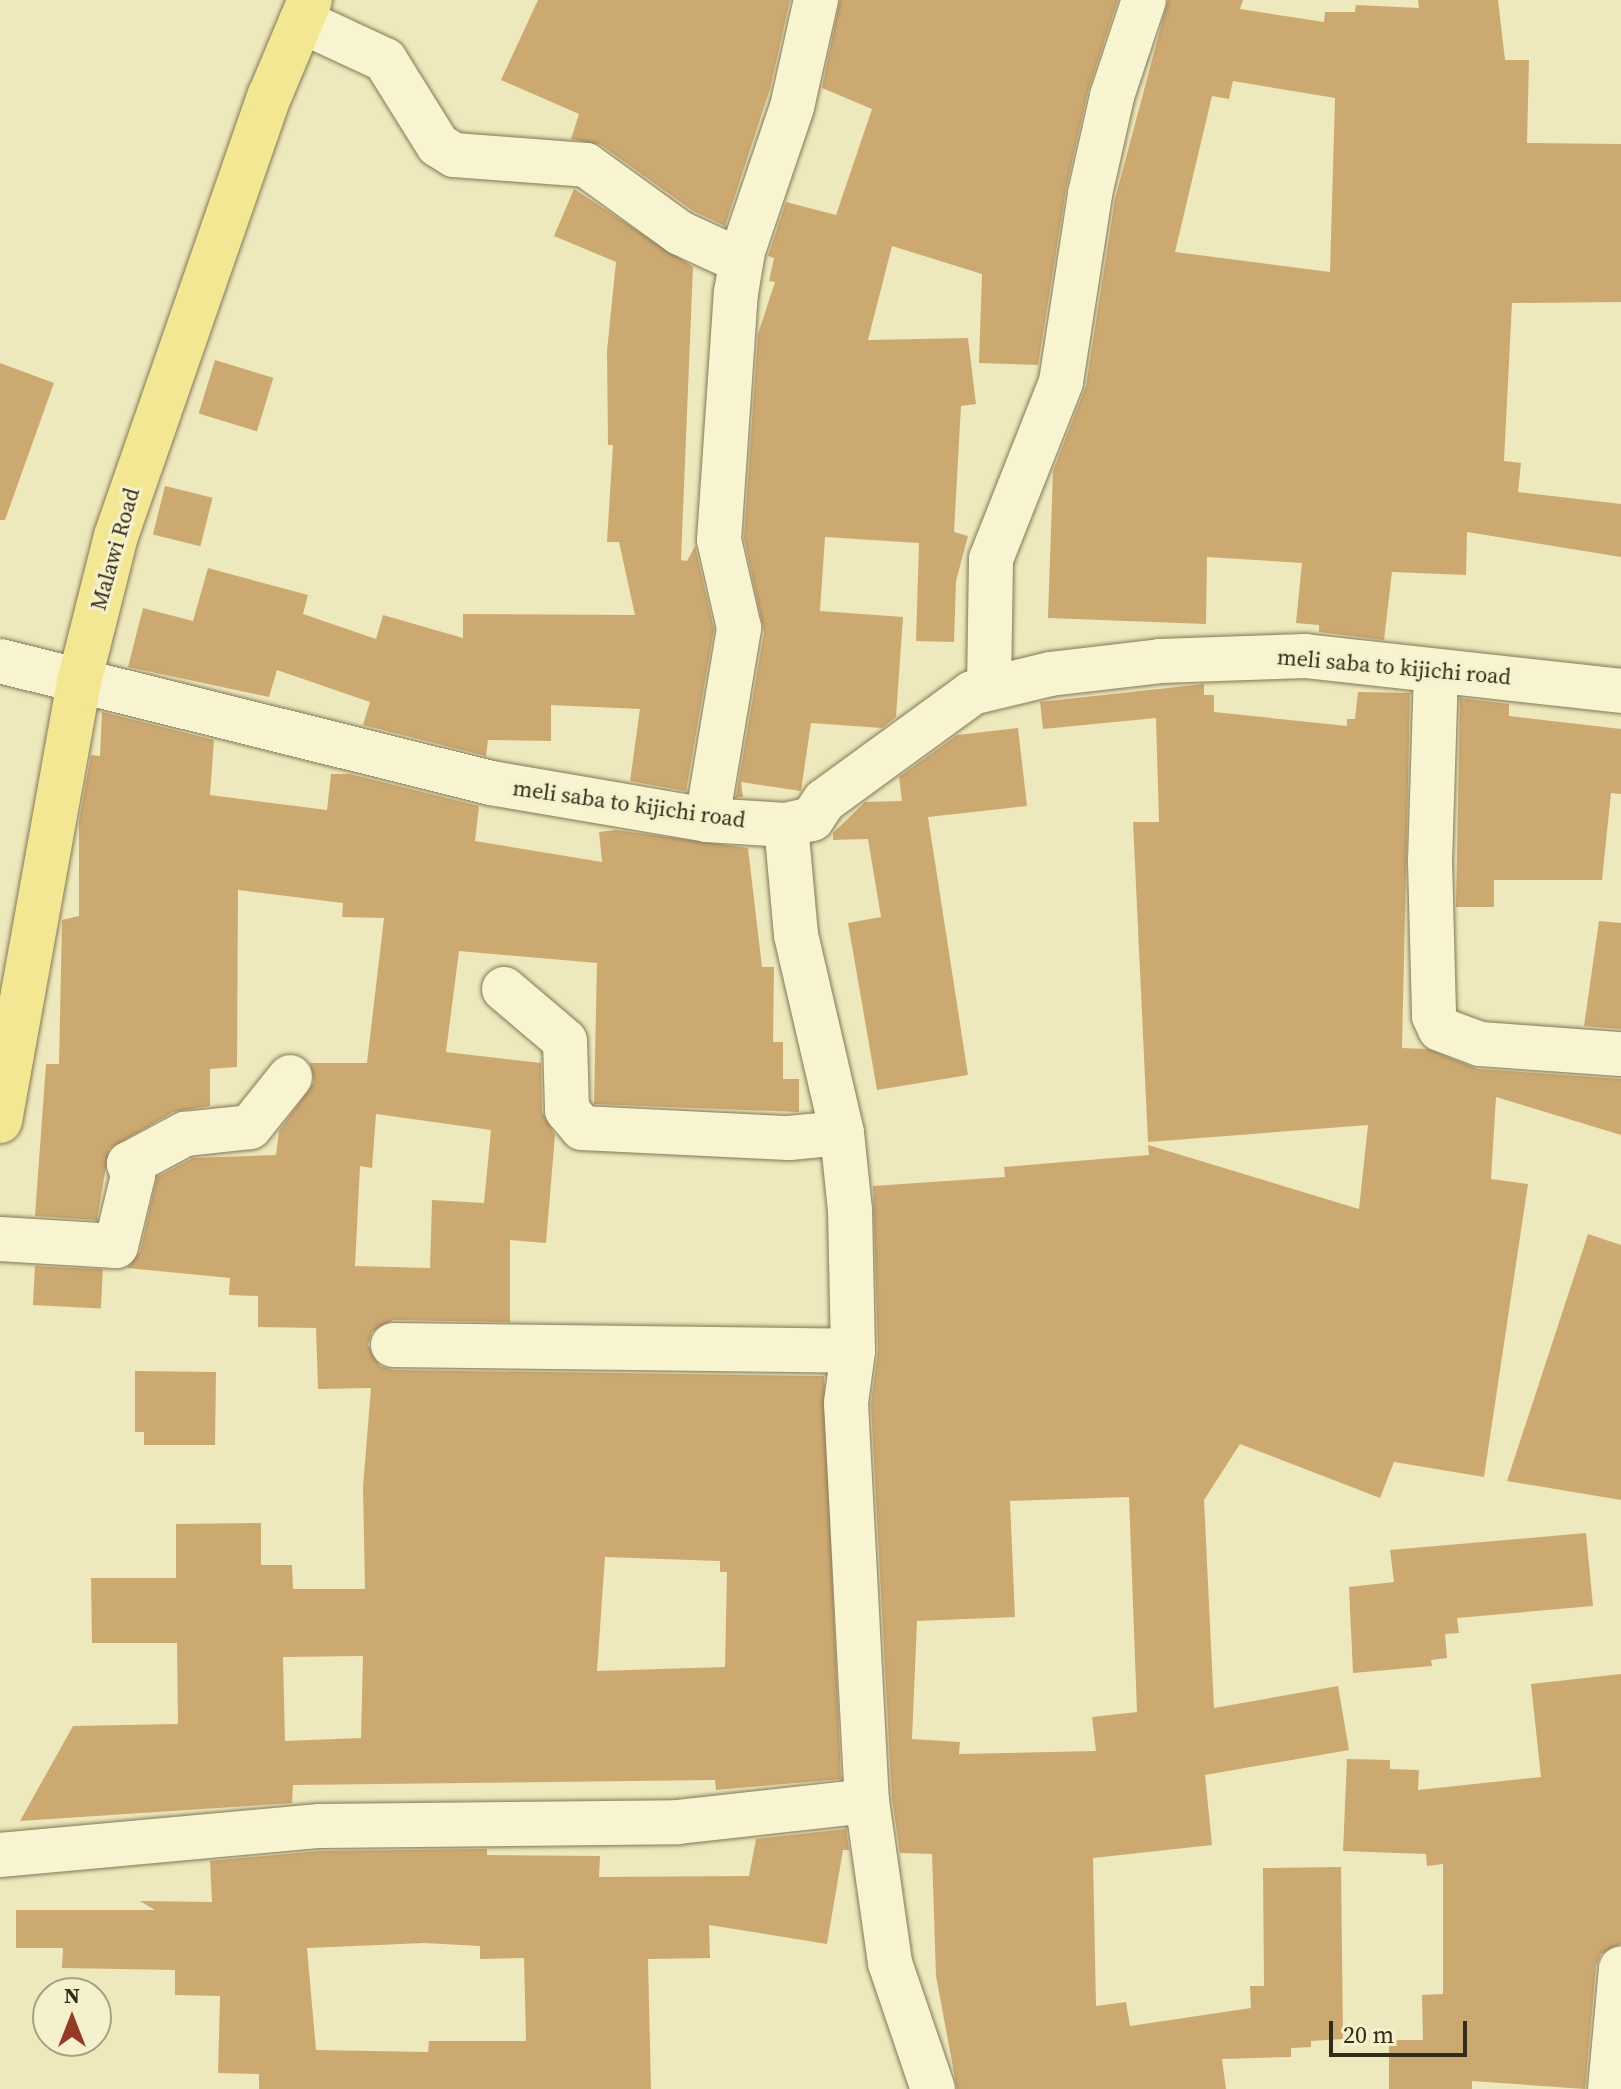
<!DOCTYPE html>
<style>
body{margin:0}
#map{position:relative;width:1621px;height:2089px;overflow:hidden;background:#eee9bd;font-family:"Source Serif 4",serif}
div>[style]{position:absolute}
.building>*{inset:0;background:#cda972;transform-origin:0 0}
.roads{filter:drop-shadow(0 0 2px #857856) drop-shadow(0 0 2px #857856)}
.minor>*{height:44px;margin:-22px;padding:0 22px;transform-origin:22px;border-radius:22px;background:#f9f4d0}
.major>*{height:44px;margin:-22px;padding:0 22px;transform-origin:22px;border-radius:22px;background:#f3e793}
span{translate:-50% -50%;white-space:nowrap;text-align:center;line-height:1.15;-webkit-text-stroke:6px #f5f1cc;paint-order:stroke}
.street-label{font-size:22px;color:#342c1b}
.north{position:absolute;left:32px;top:1977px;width:80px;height:80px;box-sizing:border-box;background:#f5f1cc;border:2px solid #a8a285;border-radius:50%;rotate:0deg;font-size:22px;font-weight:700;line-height:32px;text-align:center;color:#342c1b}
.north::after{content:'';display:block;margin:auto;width:28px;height:36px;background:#953a26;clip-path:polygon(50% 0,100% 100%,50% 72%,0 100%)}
.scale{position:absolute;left:1329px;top:2021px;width:138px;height:36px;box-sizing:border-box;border:4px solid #342c1b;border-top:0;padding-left:10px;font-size:24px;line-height:28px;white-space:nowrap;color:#342c1b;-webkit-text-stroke:6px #f5f1cc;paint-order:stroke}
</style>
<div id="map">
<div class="building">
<div style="clip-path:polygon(538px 0,790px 0,770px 89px,725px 226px,693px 211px,601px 145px,571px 139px,579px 114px,501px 80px)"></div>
<div style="clip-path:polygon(840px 0,1118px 0,1088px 91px,1066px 189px,1038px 365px,979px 363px,982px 274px,892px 246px,868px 340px,968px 338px,976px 404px,961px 406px,954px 532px,968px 536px,956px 581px,954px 642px,916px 641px,919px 543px,825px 537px,820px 611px,903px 617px,896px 717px,882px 728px,811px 723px,801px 791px,741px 782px,743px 797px,736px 797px,764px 632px,744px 538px,758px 334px,775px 282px,769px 281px,774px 258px,768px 256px,786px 202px,836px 215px,872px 109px,822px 88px)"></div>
<div style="clip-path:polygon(evenodd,1168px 0,1243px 0,1240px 9px,1324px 22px,1325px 12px,1355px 12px,1356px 5px,1419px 8px,1418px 0,1498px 0,1505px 60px,1529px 60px,1527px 143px,1621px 144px,1621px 302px,1512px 303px,1504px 461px,1521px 463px,1518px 492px,1621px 504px,1621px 557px,1467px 532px,1466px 575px,1392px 572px,1384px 640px,1319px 632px,1319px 625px,1296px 623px,1302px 563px,1207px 557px,1206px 624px,1048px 618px,1053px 471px,1086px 386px,1115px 199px,1168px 0,1233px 81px,1335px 98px,1330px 272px,1175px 252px,1212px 96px,1229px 99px,1233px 81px)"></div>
<div style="clip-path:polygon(574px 189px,693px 267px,681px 560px,687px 561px,695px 546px,714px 629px,686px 791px,630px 781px,640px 709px,551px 705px,551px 741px,488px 740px,486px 756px,363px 725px,370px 702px,277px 670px,269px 697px,128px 667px,143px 608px,193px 621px,208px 568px,308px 595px,303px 614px,376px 639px,383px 615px,463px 638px,463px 614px,635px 615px,619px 542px,607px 542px,613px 445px,608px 445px,607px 351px,616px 262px,554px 236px)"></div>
<div style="left:215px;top:360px;width:61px;height:56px;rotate:17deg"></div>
<div style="clip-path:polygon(0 363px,54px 383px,5px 520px,0 520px)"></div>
<div style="left:165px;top:486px;width:49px;height:50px;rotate:14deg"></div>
<div style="clip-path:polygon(evenodd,1204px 684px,1204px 695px,1214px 695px,1214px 712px,1347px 726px,1347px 719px,1355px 719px,1358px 692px,1410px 693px,1402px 1048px,1428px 1049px,1478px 1069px,1621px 1079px,1621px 1135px,1496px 1097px,1491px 1179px,1528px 1184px,1484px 1477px,1394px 1462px,1380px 1498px,1240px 1444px,1204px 1500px,1214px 1708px,1338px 1686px,1349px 1750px,1205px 1775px,1212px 1845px,1093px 1858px,1096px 2006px,1126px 2002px,1130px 2026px,1251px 2008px,1250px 1986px,1264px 1986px,1263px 1868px,1341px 1867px,1343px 2039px,1311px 2041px,1311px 2047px,1291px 2048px,1291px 2057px,1222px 2059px,1226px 2089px,957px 2089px,936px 1976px,932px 1854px,900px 1853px,892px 1799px,871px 1404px,878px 1351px,873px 1186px,1005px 1177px,1004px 1167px,1149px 1155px,1148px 1145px,1359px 1209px,1368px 1125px,1148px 1142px,1133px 822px,1159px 822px,1156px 718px,1043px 729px,1040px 702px,1204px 684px,1129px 1497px,1137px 1712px,1092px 1717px,1096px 1751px,959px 1754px,960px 1742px,912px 1739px,917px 1621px,1015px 1617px,1010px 1501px,1129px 1497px)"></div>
<div style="clip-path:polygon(1460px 698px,1509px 704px,1509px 716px,1621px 729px,1621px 794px,1611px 793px,1602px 880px,1494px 880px,1494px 907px,1456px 907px)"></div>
<div style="clip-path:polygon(evenodd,102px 712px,214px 740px,210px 795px,327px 810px,331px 774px,350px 774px,479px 806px,475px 841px,602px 862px,599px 832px,616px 830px,748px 848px,762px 967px,774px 967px,773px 1042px,783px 1042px,783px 1079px,799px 1079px,799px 1112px,594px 1104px,597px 963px,459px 951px,446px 1052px,541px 1063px,542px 1112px,555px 1135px,546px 1243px,510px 1240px,510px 1322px,393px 1320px,372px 1332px,368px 1345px,380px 1366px,393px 1370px,824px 1376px,841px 1779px,716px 1790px,715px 1780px,293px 1785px,292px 1803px,20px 1821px,73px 1726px,178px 1724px,177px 1643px,92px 1643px,91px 1578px,176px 1578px,176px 1524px,261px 1523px,261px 1565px,292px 1565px,293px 1589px,365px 1589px,363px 1487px,371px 1388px,318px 1389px,316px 1328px,258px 1327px,258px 1296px,229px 1295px,230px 1278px,127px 1268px,140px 1252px,157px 1177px,193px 1158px,276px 1155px,279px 1131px,314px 1082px,310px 1063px,367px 1063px,384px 918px,342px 917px,343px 903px,238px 890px,237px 1067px,210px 1069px,210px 1106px,173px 1112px,109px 1149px,97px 1220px,35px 1216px,46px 1064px,59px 1064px,62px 920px,79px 916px,79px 821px,91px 755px,100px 756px,102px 712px,376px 1114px,491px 1130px,484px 1203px,432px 1200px,430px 1268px,355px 1266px,360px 1166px,372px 1168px,376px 1114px,102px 712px,605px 1557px,720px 1561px,720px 1572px,727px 1572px,725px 1667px,597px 1671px,605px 1557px,102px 712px,363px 1656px,361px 1738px,285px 1741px,283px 1657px,363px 1656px)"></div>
<div style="clip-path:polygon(1018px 728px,1027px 806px,928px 817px,968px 1075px,877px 1090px,848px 923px,881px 917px,868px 839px,833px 840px,833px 833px,865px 802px,902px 801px,899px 777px,957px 735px)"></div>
<div style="clip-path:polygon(1599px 921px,1621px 923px,1621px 1029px,1584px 1026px)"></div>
<div style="clip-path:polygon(1588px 1234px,1621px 1245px,1621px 1500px,1507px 1481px)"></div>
<div style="left:35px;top:1266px;width:68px;height:39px;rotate:3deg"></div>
<div style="clip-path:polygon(135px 1371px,216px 1372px,215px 1445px,144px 1445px,144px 1432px,135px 1432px)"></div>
<div style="clip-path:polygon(1586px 1533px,1593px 1606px,1457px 1618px,1459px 1633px,1445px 1634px,1447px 1658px,1431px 1660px,1432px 1666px,1353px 1673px,1349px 1587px,1394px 1582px,1390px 1550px)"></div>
<div style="clip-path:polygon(1621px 1674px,1621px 1944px,1601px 1954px,1596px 1966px,1585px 2089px,1472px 2081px,1472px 2089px,1389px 2089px,1389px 2040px,1423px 2040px,1422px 1995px,1443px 1994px,1443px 1864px,1427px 1866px,1426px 1854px,1343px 1851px,1347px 1759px,1390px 1760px,1390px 1769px,1419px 1770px,1418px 1790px,1541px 1777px,1531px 1684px)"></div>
<div style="clip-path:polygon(evenodd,846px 1829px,849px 1850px,843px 1850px,827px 1944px,709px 1925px,710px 1958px,648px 1959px,651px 2089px,259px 2089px,259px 2074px,218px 2073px,220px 1996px,175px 1995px,175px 1970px,62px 1968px,63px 1948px,16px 1948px,16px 1910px,155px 1910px,140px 1901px,212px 1902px,210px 1861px,321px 1851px,487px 1849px,487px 1855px,600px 1856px,599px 1877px,749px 1876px,756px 1839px,846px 1829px,424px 1943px,480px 1946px,480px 1959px,524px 1958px,526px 2041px,429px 2041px,428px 2052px,316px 2050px,307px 1948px,424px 1943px)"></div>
</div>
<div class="roads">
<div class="minor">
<div style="left:301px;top:21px;width:93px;rotate:24.9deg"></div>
<div style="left:385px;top:60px;width:100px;rotate:58.1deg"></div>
<div style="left:438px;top:145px;width:19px;rotate:32deg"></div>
<div style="left:454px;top:155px;width:132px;rotate:4.3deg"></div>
<div style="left:586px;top:165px;width:116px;rotate:35.9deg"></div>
<div style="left:680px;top:233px;width:67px;rotate:24.7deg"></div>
<div style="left:0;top:661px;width:506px;rotate:13.95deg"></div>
<div style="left:491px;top:783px;width:219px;rotate:9.7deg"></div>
<div style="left:707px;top:820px;width:79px;rotate:3.6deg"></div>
<div style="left:786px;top:825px;width:27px;rotate:-13deg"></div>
<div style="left:812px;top:819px;width:22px;rotate:-56deg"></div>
<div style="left:824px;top:801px;width:183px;rotate:-36.1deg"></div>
<div style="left:972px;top:693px;width:80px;rotate:-13.7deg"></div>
<div style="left:1050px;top:674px;width:111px;rotate:-6.7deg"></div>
<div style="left:1160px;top:661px;width:145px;rotate:-2deg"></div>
<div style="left:1305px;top:656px;width:318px;rotate:6.3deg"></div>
<div style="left:1436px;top:671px;width:190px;rotate:91.8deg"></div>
<div style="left:1430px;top:861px;width:155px;rotate:88.5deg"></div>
<div style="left:1434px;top:1016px;width:14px;rotate:65deg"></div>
<div style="left:1440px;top:1029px;width:43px;rotate:20.6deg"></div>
<div style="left:1480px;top:1044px;width:141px;rotate:4.1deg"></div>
<div style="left:989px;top:687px;width:128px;rotate:-89.1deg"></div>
<div style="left:991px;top:559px;width:190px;rotate:-68.4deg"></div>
<div style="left:1061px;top:382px;width:190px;rotate:-81.2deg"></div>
<div style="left:1090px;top:194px;width:100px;rotate:-77.3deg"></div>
<div style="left:1112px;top:96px;width:101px;rotate:-71.6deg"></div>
<div style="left:707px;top:820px;width:195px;rotate:-80.5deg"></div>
<div style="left:739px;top:628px;width:90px;rotate:-102.8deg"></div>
<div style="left:719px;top:540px;width:248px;rotate:-86.1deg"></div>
<div style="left:736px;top:293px;width:43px;rotate:-80.5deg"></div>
<div style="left:743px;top:251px;width:152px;rotate:-71.2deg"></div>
<div style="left:792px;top:107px;width:110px;rotate:-77.4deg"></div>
<div style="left:786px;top:825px;width:110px;rotate:84.8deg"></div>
<div style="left:796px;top:935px;width:203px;rotate:76.9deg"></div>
<div style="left:842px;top:1133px;width:77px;rotate:84.1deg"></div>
<div style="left:850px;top:1210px;width:141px;rotate:88.8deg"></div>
<div style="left:853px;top:1351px;width:52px;rotate:97.7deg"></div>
<div style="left:846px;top:1403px;width:399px;rotate:87deg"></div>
<div style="left:867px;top:1801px;width:164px;rotate:81.9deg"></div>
<div style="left:890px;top:1963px;width:133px;rotate:71.2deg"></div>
<div style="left:504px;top:989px;width:80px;rotate:40.4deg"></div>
<div style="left:565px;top:1041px;width:69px;rotate:88.3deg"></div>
<div style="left:567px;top:1110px;width:23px;rotate:50deg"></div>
<div style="left:582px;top:1128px;width:207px;rotate:2.8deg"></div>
<div style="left:789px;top:1138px;width:53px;rotate:-5.4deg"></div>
<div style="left:0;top:1239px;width:116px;rotate:3.5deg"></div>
<div style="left:116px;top:1246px;width:73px;rotate:-76.5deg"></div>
<div style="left:133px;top:1175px;width:12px;rotate:-110deg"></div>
<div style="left:129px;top:1164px;width:64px;rotate:-28.2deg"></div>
<div style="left:185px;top:1134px;width:65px;rotate:-6.1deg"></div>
<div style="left:250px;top:1127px;width:64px;rotate:-51.3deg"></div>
<div style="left:393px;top:1345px;width:460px;rotate:0.7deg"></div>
<div style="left:0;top:1855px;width:321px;rotate:-5.2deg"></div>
<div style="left:320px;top:1826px;width:358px;rotate:-0.6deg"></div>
<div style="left:678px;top:1822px;width:190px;rotate:-6.3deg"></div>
<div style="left:1610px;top:2089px;width:121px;rotate:-84.8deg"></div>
</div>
<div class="major">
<div style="left:0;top:1121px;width:446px;rotate:-79.8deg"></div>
<div style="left:79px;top:682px;width:151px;rotate:-75.8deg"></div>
<div style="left:116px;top:536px;width:467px;rotate:-70.8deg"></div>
<div style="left:270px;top:95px;width:103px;rotate:-67.2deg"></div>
</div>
</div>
<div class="street-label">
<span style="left:115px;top:549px;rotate:-74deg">Malawi Road</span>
<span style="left:1394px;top:667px;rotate:5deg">meli saba to kijichi road</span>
<span style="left:629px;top:804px;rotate:8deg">meli saba to kijichi road</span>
</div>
<div class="north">N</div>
<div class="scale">20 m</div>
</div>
